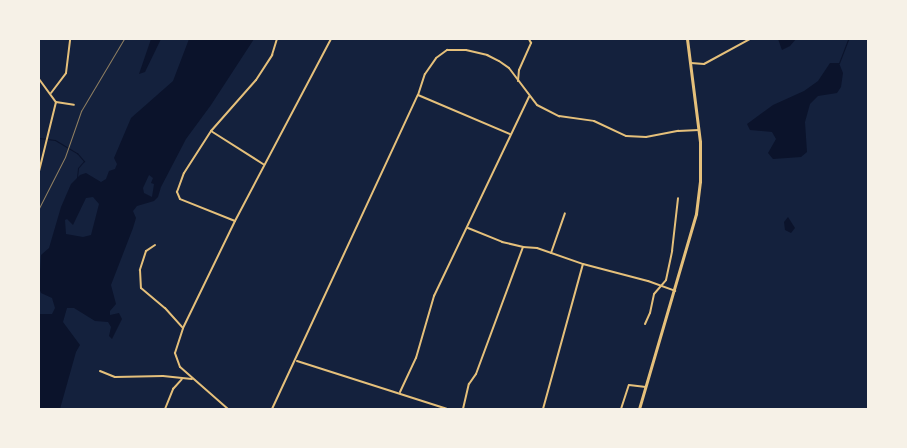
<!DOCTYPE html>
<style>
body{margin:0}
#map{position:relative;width:907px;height:448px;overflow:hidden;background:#14213d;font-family:"Exo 2",sans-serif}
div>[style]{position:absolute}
.water>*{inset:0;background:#0b132b}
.stream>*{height:1px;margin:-0.5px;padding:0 0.5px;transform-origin:0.5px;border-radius:0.5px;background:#0b132b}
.minor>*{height:2px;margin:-1px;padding:0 1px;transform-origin:1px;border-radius:1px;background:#e5c07b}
.tertiary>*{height:2px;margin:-1px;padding:0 1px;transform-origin:1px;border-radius:1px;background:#e5c07b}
.secondary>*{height:2.5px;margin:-1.25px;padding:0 1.25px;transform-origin:1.25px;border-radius:1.25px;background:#e5c07b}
.rail>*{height:1px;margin:-0.5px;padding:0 0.5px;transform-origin:0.5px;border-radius:0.5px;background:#918062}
span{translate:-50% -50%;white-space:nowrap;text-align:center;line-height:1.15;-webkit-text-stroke:4px #f6f1e7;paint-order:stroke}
.frame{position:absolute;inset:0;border:40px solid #f6f1e7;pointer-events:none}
</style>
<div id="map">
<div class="water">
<div style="clip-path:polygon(151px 39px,161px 39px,145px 72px,139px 74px)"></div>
<div style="clip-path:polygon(evenodd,189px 39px,254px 39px,211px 105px,186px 139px,161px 187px,158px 197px,154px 201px,137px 206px,133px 211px,136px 218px,133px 228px,111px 285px,116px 304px,110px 311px,110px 315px,119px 313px,122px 319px,112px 339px,109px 336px,111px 327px,108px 322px,95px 321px,74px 308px,67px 308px,63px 322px,80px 345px,76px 352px,60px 409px,39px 409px,39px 314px,52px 314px,55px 308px,52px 298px,41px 293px,39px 288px,41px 255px,49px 248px,61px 207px,71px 184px,80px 175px,86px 173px,101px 182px,106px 179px,109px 171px,115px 169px,117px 164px,114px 158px,131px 118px,173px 81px,189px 39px,149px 175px,153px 178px,151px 183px,154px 184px,152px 197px,144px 193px,143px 188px,149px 175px,189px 39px,93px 197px,99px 204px,91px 235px,83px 237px,66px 234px,65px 220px,67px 219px,73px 225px,86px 198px,93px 197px)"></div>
<div style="clip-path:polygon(778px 39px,796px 39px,790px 46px,782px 50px)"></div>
<div style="clip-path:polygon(830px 63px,839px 63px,843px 73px,841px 87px,837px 93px,818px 96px,810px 104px,805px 122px,807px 152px,801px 157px,773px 159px,768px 153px,776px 139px,772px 132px,750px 130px,747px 124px,773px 105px,804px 91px,818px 81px)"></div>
<div style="clip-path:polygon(788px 217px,795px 228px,791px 233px,785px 230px,784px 222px)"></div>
</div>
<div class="stream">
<div style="left:839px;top:63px;width:26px;rotate:-69deg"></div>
<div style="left:39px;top:138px;width:16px;rotate:7deg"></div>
<div style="left:55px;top:140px;width:26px;rotate:31deg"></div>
<div style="left:77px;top:153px;width:11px;rotate:49deg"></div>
<div style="left:84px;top:161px;width:9px;rotate:131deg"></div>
<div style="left:78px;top:168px;width:10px;rotate:96deg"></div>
</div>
<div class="minor">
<div style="left:691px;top:63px;width:13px;rotate:4deg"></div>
<div style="left:704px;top:64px;width:52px;rotate:-28.5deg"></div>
<div style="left:518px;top:81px;width:11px;rotate:-85deg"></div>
<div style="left:519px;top:70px;width:30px;rotate:-66deg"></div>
<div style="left:531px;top:43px;width:4px;rotate:-117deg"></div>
<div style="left:51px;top:93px;width:25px;rotate:-53deg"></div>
<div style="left:66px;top:73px;width:34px;rotate:-83deg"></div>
<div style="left:418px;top:95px;width:100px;rotate:23deg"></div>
<div style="left:56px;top:102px;width:18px;rotate:9deg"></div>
<div style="left:211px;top:131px;width:62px;rotate:32.4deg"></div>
<div style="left:235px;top:221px;width:59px;rotate:-158.2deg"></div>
<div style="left:180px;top:199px;width:8px;rotate:-113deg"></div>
<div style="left:177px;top:192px;width:20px;rotate:-70deg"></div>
<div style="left:184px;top:173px;width:50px;rotate:-57.3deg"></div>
<div style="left:211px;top:131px;width:68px;rotate:-48.6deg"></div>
<div style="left:256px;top:80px;width:30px;rotate:-57deg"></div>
<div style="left:272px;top:55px;width:17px;rotate:-73deg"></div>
<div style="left:468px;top:228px;width:37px;rotate:22deg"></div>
<div style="left:502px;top:242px;width:22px;rotate:13deg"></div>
<div style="left:523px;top:247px;width:14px;rotate:4deg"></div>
<div style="left:537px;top:248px;width:49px;rotate:19.2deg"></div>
<div style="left:583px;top:264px;width:67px;rotate:14.7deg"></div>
<div style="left:648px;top:281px;width:29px;rotate:20deg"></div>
<div style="left:155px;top:245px;width:11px;rotate:146deg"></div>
<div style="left:146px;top:251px;width:20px;rotate:108deg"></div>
<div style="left:140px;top:270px;width:18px;rotate:87deg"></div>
<div style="left:141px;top:288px;width:31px;rotate:40deg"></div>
<div style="left:165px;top:308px;width:27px;rotate:48deg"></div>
<div style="left:551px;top:253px;width:42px;rotate:-70.7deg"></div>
<div style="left:645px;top:324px;width:12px;rotate:-66deg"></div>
<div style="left:650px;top:313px;width:19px;rotate:-78deg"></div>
<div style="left:654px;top:294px;width:18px;rotate:-49deg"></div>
<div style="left:666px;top:280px;width:30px;rotate:-78deg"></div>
<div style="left:672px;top:251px;width:53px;rotate:-83.5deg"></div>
<div style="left:297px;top:361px;width:157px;rotate:17.7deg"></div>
<div style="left:100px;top:371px;width:16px;rotate:22deg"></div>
<div style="left:115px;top:377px;width:48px;rotate:-1.2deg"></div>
<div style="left:163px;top:376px;width:29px;rotate:6deg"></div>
<div style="left:400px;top:392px;width:38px;rotate:-65deg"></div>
<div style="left:416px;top:358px;width:65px;rotate:-73.8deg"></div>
<div style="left:434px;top:296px;width:221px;rotate:-64.5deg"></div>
<div style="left:165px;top:409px;width:22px;rotate:-68deg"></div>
<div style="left:173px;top:389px;width:13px;rotate:-48deg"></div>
<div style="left:272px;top:409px;width:346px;rotate:-65.1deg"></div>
<div style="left:418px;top:95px;width:22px;rotate:-72deg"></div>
<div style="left:425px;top:74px;width:19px;rotate:-55deg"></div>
<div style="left:436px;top:58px;width:14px;rotate:-36deg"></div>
<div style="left:447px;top:50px;width:19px"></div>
<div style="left:466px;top:50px;width:22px;rotate:13deg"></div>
<div style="left:487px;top:55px;width:13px;rotate:27deg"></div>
<div style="left:499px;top:61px;width:12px;rotate:35deg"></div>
<div style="left:509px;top:68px;width:46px;rotate:52.9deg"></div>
<div style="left:537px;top:105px;width:25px;rotate:27deg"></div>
<div style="left:559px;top:116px;width:35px;rotate:8deg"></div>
<div style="left:594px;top:121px;width:35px;rotate:25deg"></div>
<div style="left:626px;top:136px;width:20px;rotate:3deg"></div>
<div style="left:646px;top:137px;width:33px;rotate:-11deg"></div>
<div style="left:678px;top:131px;width:21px;rotate:-3deg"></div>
<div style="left:463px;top:409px;width:26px;rotate:-77deg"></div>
<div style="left:469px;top:384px;width:12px;rotate:-55deg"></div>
<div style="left:476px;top:374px;width:135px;rotate:-69.7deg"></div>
<div style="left:543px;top:409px;width:150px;rotate:-74.6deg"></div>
<div style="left:621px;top:409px;width:25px;rotate:-72deg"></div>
<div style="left:629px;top:385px;width:17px;rotate:7deg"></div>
</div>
<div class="tertiary">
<div style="left:39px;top:79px;width:29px;rotate:54deg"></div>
<div style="left:56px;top:102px;width:71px;rotate:103.8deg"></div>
<div style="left:228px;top:409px;width:64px;rotate:-138.8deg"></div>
<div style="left:180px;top:367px;width:15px;rotate:-110deg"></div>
<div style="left:175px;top:353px;width:26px;rotate:-72deg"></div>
<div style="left:183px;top:328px;width:119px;rotate:-64.1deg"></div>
<div style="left:235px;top:221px;width:206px;rotate:-62.2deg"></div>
</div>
<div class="secondary">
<div style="left:639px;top:409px;width:203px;rotate:-73.7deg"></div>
<div style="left:696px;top:214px;width:32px;rotate:-83deg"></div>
<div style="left:700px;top:182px;width:40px;rotate:-90deg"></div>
<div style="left:700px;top:142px;width:104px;rotate:-97.2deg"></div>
</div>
<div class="rail">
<div style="left:39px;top:208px;width:57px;rotate:-63deg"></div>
<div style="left:65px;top:157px;width:49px;rotate:-70.8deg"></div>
<div style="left:81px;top:111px;width:84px;rotate:-59.2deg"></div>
</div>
<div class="frame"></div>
</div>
